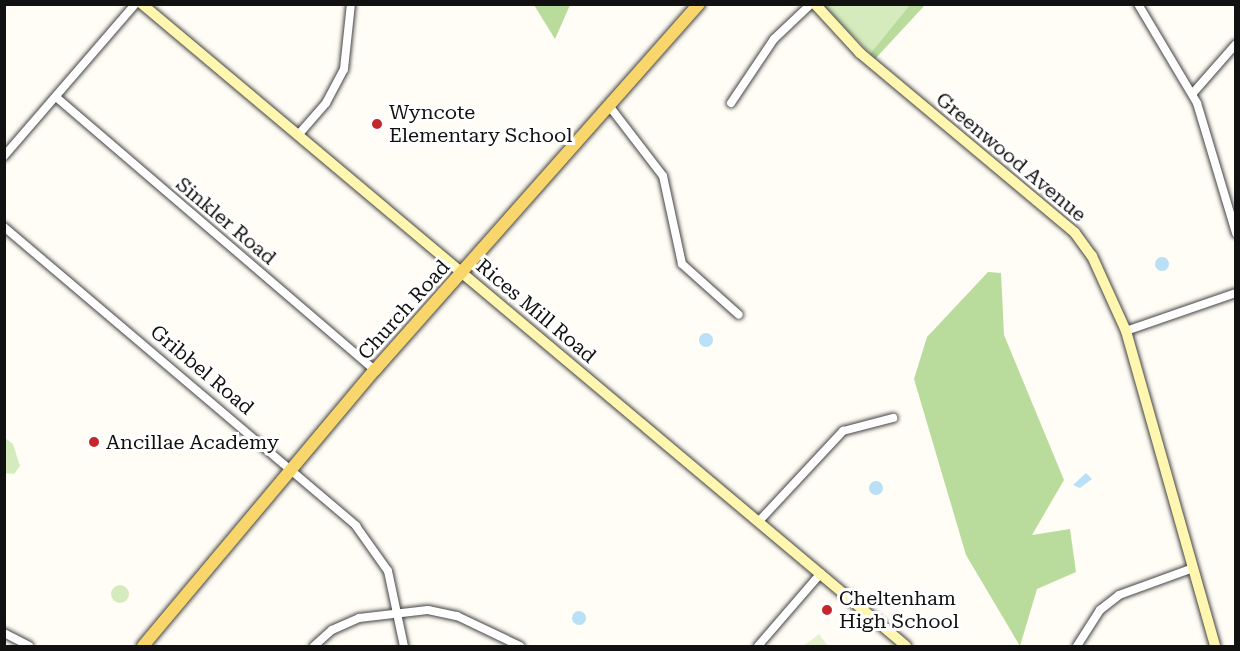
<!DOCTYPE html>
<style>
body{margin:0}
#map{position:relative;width:1240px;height:651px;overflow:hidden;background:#fffdf5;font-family:"Roboto Serif",serif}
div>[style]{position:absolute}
.green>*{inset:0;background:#d5ebbd}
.round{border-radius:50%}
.forest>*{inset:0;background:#b9dc9c}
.pitch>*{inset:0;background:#e6f2cf}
.water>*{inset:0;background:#b9e0f7}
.roads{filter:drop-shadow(0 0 2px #444) drop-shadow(0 0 2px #444)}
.street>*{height:8px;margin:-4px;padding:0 4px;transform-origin:4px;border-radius:4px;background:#fff}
.secondary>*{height:10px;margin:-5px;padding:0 5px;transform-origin:5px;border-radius:5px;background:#fff6b0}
.primary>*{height:12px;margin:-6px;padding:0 6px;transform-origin:6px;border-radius:6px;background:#f9d66b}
.dots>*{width:16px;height:16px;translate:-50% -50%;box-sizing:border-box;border:3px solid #fff;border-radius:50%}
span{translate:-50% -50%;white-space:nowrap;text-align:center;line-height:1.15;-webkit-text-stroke:6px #fff;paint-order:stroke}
.poi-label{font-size:20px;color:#111}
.left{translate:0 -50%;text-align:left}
.street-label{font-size:20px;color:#111}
.frame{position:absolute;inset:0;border:6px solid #111;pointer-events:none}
</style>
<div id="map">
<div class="green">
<div style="clip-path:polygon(823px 5px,921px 5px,873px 56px)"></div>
<div style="clip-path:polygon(5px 438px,13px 444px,20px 466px,14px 474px,5px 473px)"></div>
<div class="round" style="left:111px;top:585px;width:18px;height:18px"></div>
</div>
<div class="forest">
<div style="clip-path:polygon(534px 5px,570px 5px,555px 39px)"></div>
<div style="clip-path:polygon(910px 5px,925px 5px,875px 59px,870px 54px)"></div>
<div style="clip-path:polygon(988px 272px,1001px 273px,1004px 335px,1064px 480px,1032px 535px,1070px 529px,1076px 572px,1037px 589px,1020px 646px,966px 555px,914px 379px,927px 337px)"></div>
</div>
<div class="pitch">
<div style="clip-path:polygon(819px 634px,828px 646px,803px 646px)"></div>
</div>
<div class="water">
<div class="round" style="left:1155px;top:257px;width:14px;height:14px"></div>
<div class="round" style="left:699px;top:333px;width:14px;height:14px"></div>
<div style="clip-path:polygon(1086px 473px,1092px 479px,1080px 488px,1073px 485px)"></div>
<div class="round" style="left:869px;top:481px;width:14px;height:14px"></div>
<div class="round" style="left:572px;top:611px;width:14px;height:14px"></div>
</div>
<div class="roads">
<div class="street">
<div style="left:1138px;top:4px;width:115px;rotate:59.2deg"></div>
<div style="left:1197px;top:103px;width:136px;rotate:73.3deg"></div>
<div style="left:1193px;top:93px;width:65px;rotate:-48.7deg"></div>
<div style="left:56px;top:97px;width:420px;rotate:40.6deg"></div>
<div style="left:731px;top:103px;width:77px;rotate:-56.1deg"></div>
<div style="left:774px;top:39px;width:51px;rotate:-43.4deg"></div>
<div style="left:610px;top:107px;width:87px;rotate:52.5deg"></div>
<div style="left:663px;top:176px;width:90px;rotate:77.8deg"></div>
<div style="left:682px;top:264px;width:76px;rotate:41.8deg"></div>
<div style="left:299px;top:134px;width:41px;rotate:-48.9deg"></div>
<div style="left:326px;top:103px;width:38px;rotate:-62deg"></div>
<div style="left:344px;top:69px;width:65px;rotate:-83.9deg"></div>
<div style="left:4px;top:156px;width:201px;rotate:-49.2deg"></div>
<div style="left:4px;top:227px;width:462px;rotate:40.3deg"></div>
<div style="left:356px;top:526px;width:55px;rotate:54.6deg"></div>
<div style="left:388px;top:571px;width:77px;rotate:78deg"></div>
<div style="left:1126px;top:331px;width:116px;rotate:-19.1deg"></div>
<div style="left:760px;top:520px;width:122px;rotate:-47deg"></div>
<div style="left:843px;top:431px;width:52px;rotate:-14.6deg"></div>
<div style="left:4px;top:633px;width:28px;rotate:27deg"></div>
<div style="left:314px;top:646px;width:24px;rotate:-42deg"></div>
<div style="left:332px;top:630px;width:30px;rotate:-24deg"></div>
<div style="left:359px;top:618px;width:69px;rotate:-6.6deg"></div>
<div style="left:428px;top:610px;width:30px;rotate:12deg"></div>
<div style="left:457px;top:616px;width:70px;rotate:25.5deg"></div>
<div style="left:758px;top:646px;width:96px;rotate:-49.2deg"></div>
<div style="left:1077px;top:646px;width:43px;rotate:-57.4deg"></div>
<div style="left:1100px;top:610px;width:24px;rotate:-38deg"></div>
<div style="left:1119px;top:595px;width:79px;rotate:-20deg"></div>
</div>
<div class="secondary">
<div style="left:142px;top:4px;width:998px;rotate:40.04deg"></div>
<div style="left:815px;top:4px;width:67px;rotate:47.4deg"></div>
<div style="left:860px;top:53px;width:280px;rotate:39.9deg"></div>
<div style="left:1075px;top:233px;width:29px;rotate:54deg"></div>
<div style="left:1092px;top:256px;width:82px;rotate:65.6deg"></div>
<div style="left:1126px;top:331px;width:327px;rotate:74.2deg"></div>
</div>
<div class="primary">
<div style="left:143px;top:646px;width:361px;rotate:-50deg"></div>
<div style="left:375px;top:370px;width:489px;rotate:-48.5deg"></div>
</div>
</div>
<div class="dots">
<div style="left:377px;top:124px;background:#c4262e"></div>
<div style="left:94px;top:442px;background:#c4262e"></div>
<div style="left:827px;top:610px;background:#c4262e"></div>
</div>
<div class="poi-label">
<span class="left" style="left:389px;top:124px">Wyncote<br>Elementary School</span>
<span class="left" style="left:106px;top:442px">Ancillae Academy</span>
<span class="left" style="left:839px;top:610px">Cheltenham<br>High School</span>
</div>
<div class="street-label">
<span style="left:1011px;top:157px;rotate:40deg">Greenwood Avenue</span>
<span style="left:226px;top:221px;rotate:40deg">Sinkler Road</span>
<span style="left:404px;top:310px;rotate:-48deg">Church Road</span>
<span style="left:536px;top:311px;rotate:40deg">Rices Mill Road</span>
<span style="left:202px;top:370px;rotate:40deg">Gribbel Road</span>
</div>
<div class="frame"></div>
</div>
